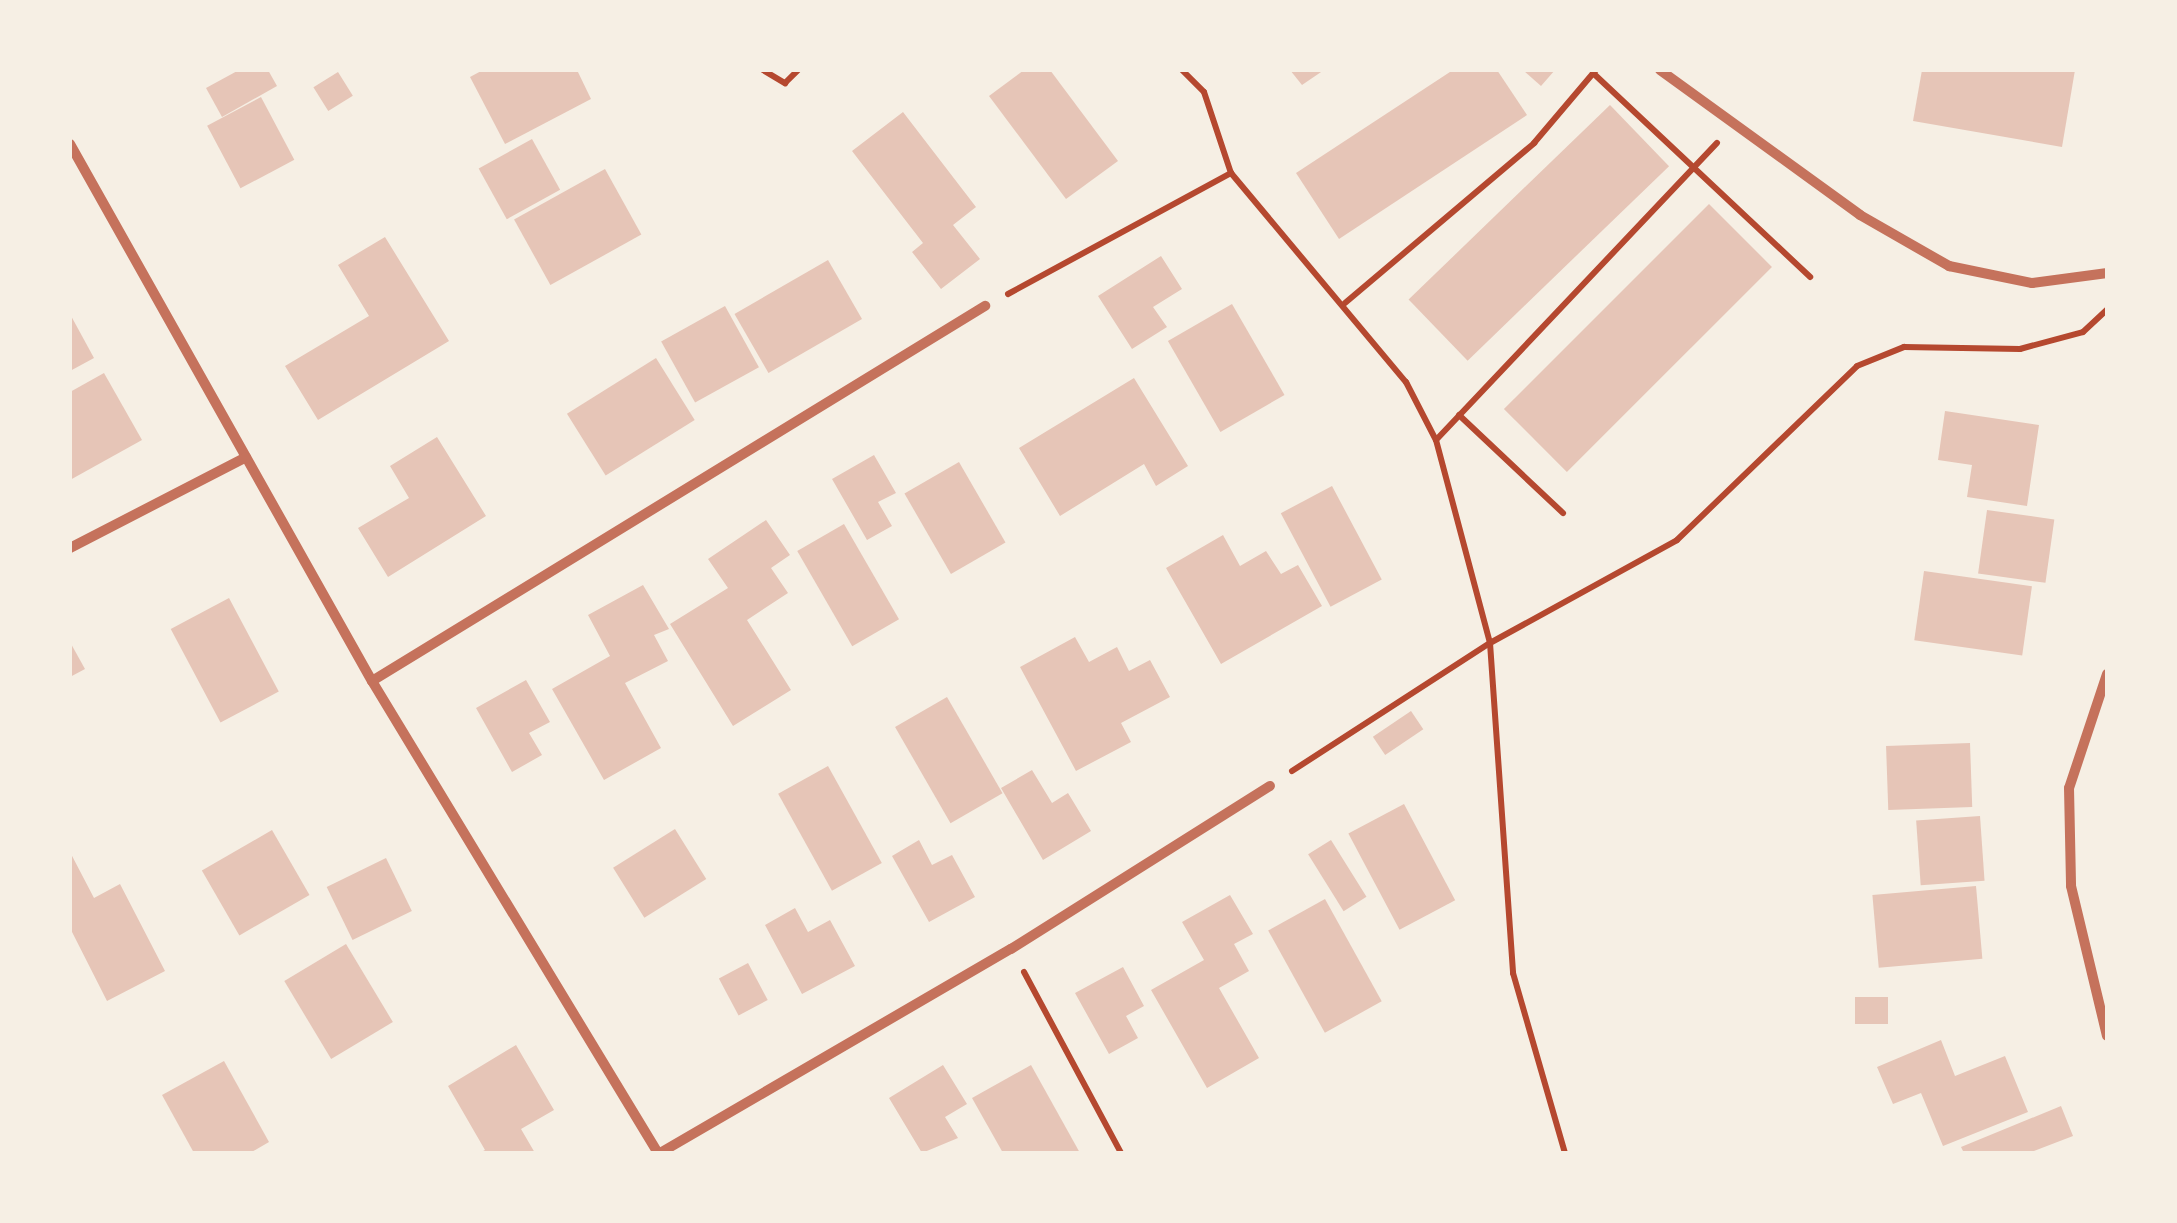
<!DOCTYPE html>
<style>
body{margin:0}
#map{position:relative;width:2177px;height:1223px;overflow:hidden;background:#f6efe4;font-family:"Roboto Condensed",sans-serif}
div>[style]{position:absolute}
.building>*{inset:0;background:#e6c5b7;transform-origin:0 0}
.path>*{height:6px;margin:-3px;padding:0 3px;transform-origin:3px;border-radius:3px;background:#b5482f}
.minor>*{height:10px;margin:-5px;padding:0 5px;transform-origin:5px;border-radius:5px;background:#c5725c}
span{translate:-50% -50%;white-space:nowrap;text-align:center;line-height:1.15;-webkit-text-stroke:9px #f6efe4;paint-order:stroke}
.frame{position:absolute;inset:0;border:72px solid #f6efe4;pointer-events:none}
</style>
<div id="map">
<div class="building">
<div style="clip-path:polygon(239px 70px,268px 70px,277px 86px,222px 117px,206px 88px)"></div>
<div style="clip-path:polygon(483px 70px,577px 70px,591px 99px,505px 144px,470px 77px)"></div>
<div style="clip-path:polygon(1024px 70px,1050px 70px,1118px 161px,1066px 199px,989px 96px)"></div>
<div style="clip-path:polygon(1290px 70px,1324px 70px,1302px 85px)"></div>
<div style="clip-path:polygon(1453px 70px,1497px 70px,1527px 115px,1339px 239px,1296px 173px)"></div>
<div style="clip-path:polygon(1523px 70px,1555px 70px,1541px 86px)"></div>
<div style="clip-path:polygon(1922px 70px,2075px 70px,2062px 147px,1913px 121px)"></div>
<div style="left:338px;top:72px;width:28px;height:29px;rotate:58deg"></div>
<div style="left:261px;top:97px;width:71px;height:61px;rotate:62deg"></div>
<div style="left:1610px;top:105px;width:85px;height:280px;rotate:46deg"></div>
<div style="clip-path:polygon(903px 112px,976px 207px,953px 225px,980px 259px,941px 289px,912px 252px,923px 243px,852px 151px)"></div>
<div style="left:532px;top:139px;width:58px;height:61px;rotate:61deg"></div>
<div style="left:605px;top:169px;width:75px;height:104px;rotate:61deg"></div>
<div style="left:1709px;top:204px;width:89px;height:290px;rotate:45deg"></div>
<div style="clip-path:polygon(385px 237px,449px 341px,318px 420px,285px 366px,369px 316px,338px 265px)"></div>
<div style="clip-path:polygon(1161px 256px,1182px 289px,1153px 307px,1167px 327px,1132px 349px,1098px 296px)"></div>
<div style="left:828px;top:260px;width:68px;height:108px;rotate:60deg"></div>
<div style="left:1232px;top:304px;width:105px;height:74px;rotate:60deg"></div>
<div style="left:725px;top:306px;width:70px;height:73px;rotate:61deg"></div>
<div style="clip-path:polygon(70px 314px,94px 358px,70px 371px)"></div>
<div style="left:656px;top:358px;width:73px;height:105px;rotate:58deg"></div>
<div style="clip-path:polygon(104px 373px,142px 440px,70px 480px,70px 392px)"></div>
<div style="clip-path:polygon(1134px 378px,1188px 466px,1156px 486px,1144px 464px,1060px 516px,1019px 448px)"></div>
<div style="clip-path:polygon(1945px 411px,2039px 425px,2027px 506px,1967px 497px,1972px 465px,1938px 460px)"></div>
<div style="clip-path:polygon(437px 437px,486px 516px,388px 577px,358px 528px,409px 498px,390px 466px)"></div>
<div style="clip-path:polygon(874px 455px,896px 493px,878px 502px,892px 526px,867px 540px,832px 479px)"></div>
<div style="left:959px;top:462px;width:93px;height:63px;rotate:60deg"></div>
<div style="left:1332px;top:486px;width:106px;height:58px;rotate:62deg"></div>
<div style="left:1987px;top:510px;width:68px;height:64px;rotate:8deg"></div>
<div style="clip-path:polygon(766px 520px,790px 555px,771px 568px,788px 593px,747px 620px,791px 690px,733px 726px,670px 624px,728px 588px,708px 559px)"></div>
<div style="left:844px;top:524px;width:110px;height:54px;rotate:60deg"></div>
<div style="clip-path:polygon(1223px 535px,1240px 566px,1266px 551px,1281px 574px,1298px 565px,1322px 606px,1221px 664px,1166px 568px)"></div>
<div style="left:1924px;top:571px;width:109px;height:70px;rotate:8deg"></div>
<div style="clip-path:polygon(643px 585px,669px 629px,654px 635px,668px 661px,625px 683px,661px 748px,604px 780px,552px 689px,610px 656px,588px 615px)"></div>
<div style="left:229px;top:598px;width:106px;height:66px;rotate:62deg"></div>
<div style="clip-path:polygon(1075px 637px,1089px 662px,1117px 647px,1129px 671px,1150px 660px,1170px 697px,1121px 723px,1131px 742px,1076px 771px,1020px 667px)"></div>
<div style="clip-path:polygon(70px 642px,85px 669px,70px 677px)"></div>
<div style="clip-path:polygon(526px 680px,550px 722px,529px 733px,542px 755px,512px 772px,476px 708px)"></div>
<div style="left:947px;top:697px;width:111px;height:60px;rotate:60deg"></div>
<div style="left:1411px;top:711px;width:22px;height:46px;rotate:56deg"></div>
<div style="left:1970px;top:743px;width:64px;height:84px;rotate:88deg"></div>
<div style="left:828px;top:766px;width:111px;height:57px;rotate:61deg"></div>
<div style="clip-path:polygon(1032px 770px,1052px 803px,1068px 793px,1091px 831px,1043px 860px,1001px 788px)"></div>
<div style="left:1404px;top:804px;width:109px;height:63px;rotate:62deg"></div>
<div style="left:1980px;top:816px;width:65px;height:64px;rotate:86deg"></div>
<div style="left:675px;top:829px;width:59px;height:73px;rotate:58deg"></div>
<div style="left:272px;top:830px;width:75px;height:81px;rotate:60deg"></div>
<div style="clip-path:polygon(919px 840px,932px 865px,952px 855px,975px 897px,929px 922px,892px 856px)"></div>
<div style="left:1331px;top:840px;width:67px;height:27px;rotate:58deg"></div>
<div style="clip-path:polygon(70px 852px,94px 898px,120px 884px,165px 971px,107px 1001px,70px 928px)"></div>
<div style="left:386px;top:858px;width:59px;height:66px;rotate:64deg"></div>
<div style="left:1976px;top:886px;width:73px;height:104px;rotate:85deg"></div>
<div style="clip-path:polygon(1230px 895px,1253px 934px,1234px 944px,1249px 971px,1219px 988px,1259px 1058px,1207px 1088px,1151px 990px,1204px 960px,1182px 922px)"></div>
<div style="left:1325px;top:899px;width:117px;height:65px;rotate:61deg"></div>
<div style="clip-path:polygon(795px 908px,808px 932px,830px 920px,855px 966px,802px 994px,765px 925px)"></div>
<div style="left:346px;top:944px;width:91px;height:72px;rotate:59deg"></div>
<div style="left:748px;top:963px;width:42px;height:33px;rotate:62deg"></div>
<div style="clip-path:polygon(1123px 967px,1144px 1006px,1126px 1016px,1138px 1038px,1109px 1054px,1075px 993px)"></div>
<div style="left:1888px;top:997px;width:27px;height:33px;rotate:90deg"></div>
<div style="clip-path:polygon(1941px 1040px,1955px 1076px,2005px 1056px,2028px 1112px,1943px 1146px,1921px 1093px,1893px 1104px,1877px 1067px)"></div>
<div style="clip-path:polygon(516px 1045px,554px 1110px,521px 1129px,535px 1153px,479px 1153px,485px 1150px,448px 1086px)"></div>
<div style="clip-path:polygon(224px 1061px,269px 1142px,250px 1153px,194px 1153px,162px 1095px)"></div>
<div style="clip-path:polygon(943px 1065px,967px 1104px,945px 1117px,958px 1138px,922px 1153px,889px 1098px)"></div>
<div style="clip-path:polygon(1031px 1065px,1080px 1153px,1003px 1153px,972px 1098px)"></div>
<div style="clip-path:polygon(2061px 1106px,2073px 1136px,2029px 1153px,1964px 1153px,1961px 1147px)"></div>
</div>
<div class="path">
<div style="left:763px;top:70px;width:26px;rotate:31deg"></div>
<div style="left:785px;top:83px;width:18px;rotate:-45deg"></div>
<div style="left:1182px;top:70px;width:31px;rotate:45deg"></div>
<div style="left:1204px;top:92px;width:85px;rotate:71.6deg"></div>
<div style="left:1231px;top:173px;width:273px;rotate:50.1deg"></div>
<div style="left:1406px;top:382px;width:65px;rotate:62.7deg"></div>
<div style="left:1436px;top:440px;width:210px;rotate:75.1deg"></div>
<div style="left:1490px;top:643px;width:331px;rotate:86deg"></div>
<div style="left:1513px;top:973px;width:187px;rotate:73.9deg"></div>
<div style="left:1593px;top:73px;width:298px;rotate:43.2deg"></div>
<div style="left:1008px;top:294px;width:254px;rotate:-28.5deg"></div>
<div style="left:1345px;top:303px;width:248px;rotate:-40.2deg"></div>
<div style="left:1534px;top:143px;width:96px;rotate:-49.7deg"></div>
<div style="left:1459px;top:415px;width:143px;rotate:43.3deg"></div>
<div style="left:1436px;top:440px;width:409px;rotate:-46.6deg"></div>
<div style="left:1292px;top:771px;width:236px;rotate:-32.9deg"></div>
<div style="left:1490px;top:643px;width:213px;rotate:-28.8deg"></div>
<div style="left:1677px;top:540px;width:250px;rotate:-44deg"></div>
<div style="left:1857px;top:366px;width:51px;rotate:-22deg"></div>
<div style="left:1904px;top:347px;width:116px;rotate:1deg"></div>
<div style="left:2020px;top:349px;width:65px;rotate:-15.1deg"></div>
<div style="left:2083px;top:332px;width:33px;rotate:-43deg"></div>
<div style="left:1024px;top:972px;width:205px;rotate:61.8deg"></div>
</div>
<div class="minor">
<div style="left:1660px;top:70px;width:247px;rotate:35.9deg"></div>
<div style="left:1860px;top:215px;width:103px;rotate:29.8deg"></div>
<div style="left:1949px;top:266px;width:85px;rotate:11.6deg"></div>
<div style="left:2032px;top:283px;width:76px;rotate:-7.6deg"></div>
<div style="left:70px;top:144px;width:616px;rotate:60.65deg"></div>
<div style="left:372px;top:681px;width:552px;rotate:58.79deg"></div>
<div style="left:70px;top:548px;width:198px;rotate:-27.3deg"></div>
<div style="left:2107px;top:674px;width:120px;rotate:108.4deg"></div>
<div style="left:2069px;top:788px;width:98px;rotate:88.8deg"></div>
<div style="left:2071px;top:886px;width:154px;rotate:76.5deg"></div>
<div style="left:372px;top:681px;width:719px;rotate:-31.46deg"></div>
<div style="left:660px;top:1153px;width:406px;rotate:-30.2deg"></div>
<div style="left:1011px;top:949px;width:306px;rotate:-32.2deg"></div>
</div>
<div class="frame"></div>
</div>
